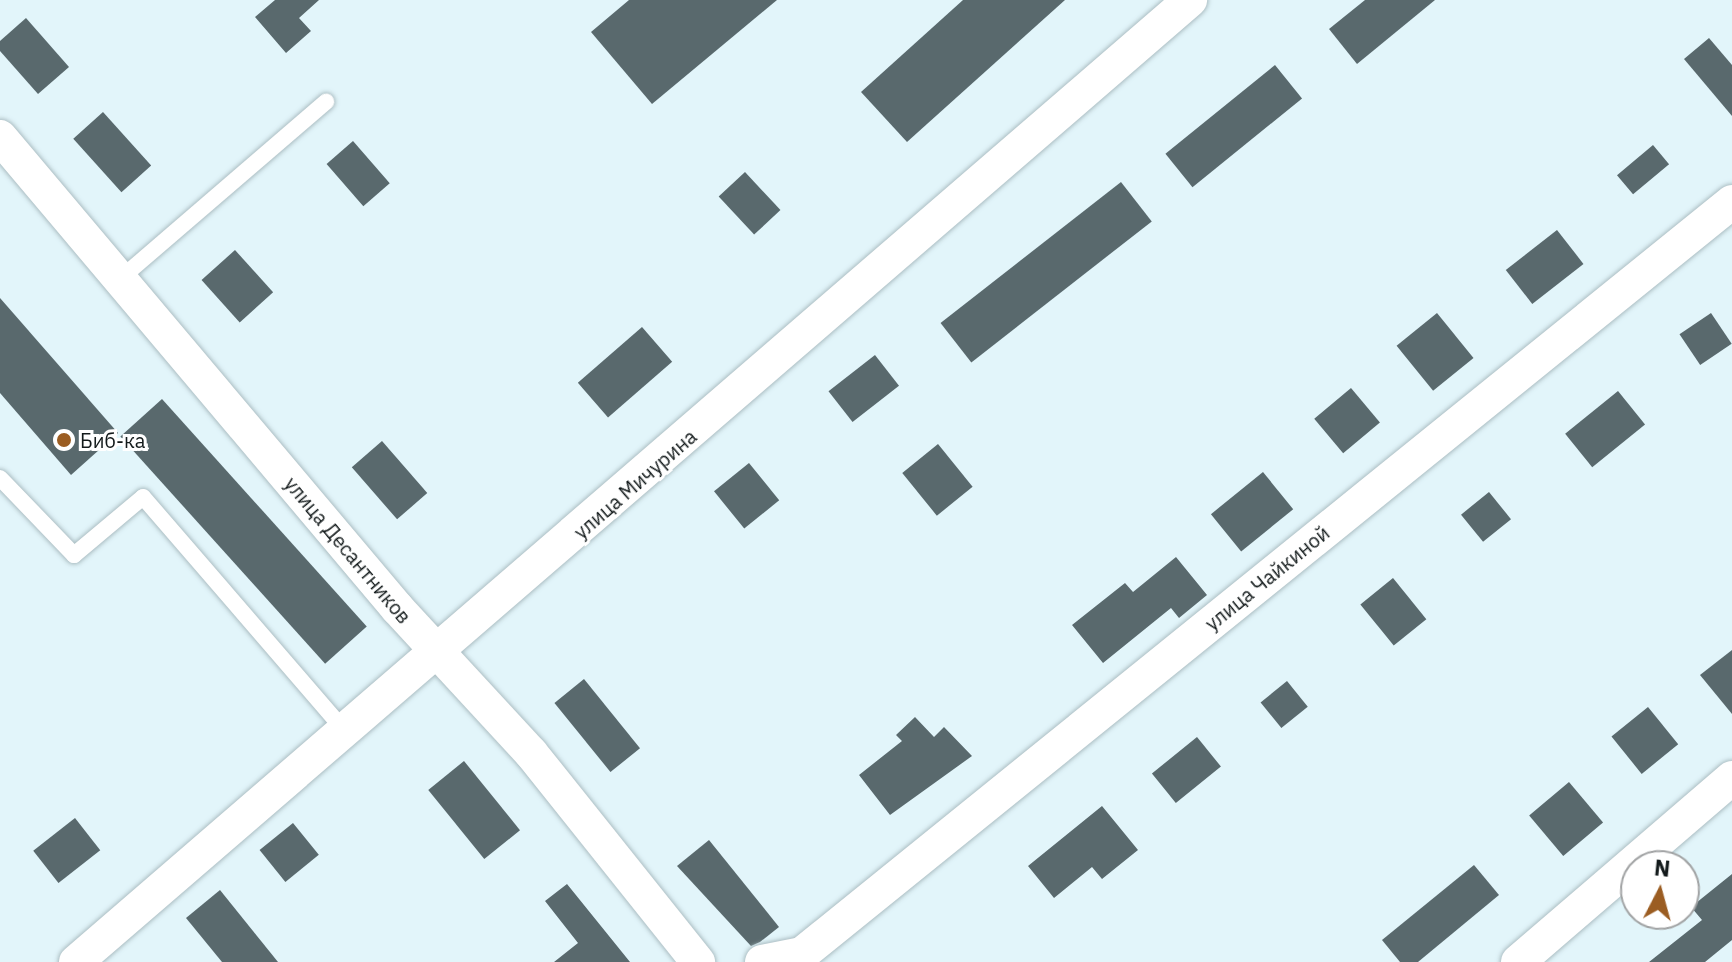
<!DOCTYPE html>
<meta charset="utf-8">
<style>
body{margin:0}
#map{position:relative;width:1732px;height:962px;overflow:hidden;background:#e2f5fa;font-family:"IBM Plex Sans",sans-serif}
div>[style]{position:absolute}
.building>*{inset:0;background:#59696d;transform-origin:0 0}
.roads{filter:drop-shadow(0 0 2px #acbec3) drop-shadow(0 0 2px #acbec3)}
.service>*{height:16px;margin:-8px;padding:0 8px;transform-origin:8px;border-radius:8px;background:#fff}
.minor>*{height:34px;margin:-17px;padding:0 17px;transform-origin:17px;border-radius:17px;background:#fff}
.dots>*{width:22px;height:22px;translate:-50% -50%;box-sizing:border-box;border:4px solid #fff;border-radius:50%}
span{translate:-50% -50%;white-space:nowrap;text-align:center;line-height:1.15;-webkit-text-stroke:6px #fff;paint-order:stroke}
.poi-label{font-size:20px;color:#131a1b}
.left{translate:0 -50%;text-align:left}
.street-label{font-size:20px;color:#131a1b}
.north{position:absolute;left:1620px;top:850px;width:80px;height:80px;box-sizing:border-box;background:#fff;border:2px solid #a1a3a4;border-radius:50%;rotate:6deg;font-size:22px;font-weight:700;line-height:32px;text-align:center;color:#131a1b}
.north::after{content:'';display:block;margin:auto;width:28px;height:36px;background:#9b5d22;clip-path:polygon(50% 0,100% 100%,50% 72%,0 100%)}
</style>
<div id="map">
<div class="building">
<div style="clip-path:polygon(275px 0,319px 0,299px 18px,311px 31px,286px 53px,255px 17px)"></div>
<div style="clip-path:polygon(629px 0,777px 0,652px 104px,591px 32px)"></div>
<div style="clip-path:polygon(963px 0,1065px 0,907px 142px,861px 92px)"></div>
<div style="clip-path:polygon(1365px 0,1435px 0,1357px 64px,1329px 29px)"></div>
<div style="clip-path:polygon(26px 18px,69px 67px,38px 94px,0 51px,0 41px)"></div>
<div style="clip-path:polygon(1709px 38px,1732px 65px,1732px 116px,1684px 59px)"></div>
<div style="left:1275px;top:65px;width:43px;height:141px;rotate:51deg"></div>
<div style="left:103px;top:112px;width:72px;height:40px;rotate:48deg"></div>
<div style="left:353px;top:141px;width:56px;height:35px;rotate:49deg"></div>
<div style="left:1653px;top:145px;width:25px;height:47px;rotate:50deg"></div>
<div style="left:745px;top:172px;width:52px;height:36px;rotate:47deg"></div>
<div style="left:1121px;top:182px;width:50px;height:229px;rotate:52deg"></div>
<div style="left:1557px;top:230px;width:43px;height:65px;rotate:52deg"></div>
<div style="left:235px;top:250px;width:57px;height:45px;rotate:48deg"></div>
<div style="clip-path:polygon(0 298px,118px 433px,71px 475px,0 393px)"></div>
<div style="left:1437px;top:313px;width:58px;height:52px;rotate:51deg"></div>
<div style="left:1711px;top:313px;width:37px;height:38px;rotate:56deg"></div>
<div style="left:642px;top:327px;width:46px;height:85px;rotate:49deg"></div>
<div style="left:875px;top:355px;width:39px;height:59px;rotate:52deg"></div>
<div style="left:1351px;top:388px;width:45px;height:48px;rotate:50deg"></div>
<div style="left:1618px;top:391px;width:43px;height:68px;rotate:51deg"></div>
<div style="left:162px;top:399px;width:306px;height:56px;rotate:48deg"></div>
<div style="left:382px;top:441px;width:69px;height:40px;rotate:49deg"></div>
<div style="left:938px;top:444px;width:55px;height:46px;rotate:51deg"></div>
<div style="left:749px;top:463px;width:48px;height:45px;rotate:51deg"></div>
<div style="left:1263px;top:472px;width:48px;height:67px;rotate:51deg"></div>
<div style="left:1489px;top:492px;width:35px;height:36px;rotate:51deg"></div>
<div style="clip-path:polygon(1176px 557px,1207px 595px,1179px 618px,1171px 608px,1103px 663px,1072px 625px,1125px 583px,1133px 592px)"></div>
<div style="left:1393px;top:578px;width:53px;height:42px;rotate:51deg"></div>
<div style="clip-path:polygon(1732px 650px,1732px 714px,1700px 675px)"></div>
<div style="left:584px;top:679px;width:89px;height:38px;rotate:51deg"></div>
<div style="left:1287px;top:681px;width:33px;height:34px;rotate:51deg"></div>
<div style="left:1648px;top:707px;width:48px;height:47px;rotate:51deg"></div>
<div style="clip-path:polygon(915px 717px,934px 737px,944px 727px,972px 756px,890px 815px,859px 775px,902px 741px,896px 735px)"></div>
<div style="left:1197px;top:737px;width:38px;height:58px;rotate:51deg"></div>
<div style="left:464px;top:761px;width:89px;height:46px;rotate:51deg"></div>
<div style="left:1569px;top:782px;width:53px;height:52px;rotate:50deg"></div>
<div style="clip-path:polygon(1102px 806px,1138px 850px,1102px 879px,1092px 867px,1054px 898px,1028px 866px)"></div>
<div style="left:75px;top:818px;width:41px;height:53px;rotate:52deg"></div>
<div style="left:293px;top:823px;width:41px;height:43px;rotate:51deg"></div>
<div style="clip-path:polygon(709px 840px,779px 927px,760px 942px,751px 946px,677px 866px)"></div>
<div style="clip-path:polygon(1474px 865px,1499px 895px,1418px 962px,1400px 962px,1382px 940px)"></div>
<div style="clip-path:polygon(1732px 874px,1732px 940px,1705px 962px,1649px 962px,1702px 920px,1691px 907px)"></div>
<div style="clip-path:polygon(567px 884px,630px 962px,554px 962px,578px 943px,545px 901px)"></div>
<div style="clip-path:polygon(220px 890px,278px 962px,222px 962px,186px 918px)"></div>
</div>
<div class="roads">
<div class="service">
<div style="left:120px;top:279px;width:272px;rotate:-40.7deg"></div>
<div style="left:0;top:478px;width:107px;rotate:46.1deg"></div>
<div style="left:74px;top:555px;width:90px;rotate:-40deg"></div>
<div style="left:143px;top:497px;width:312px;rotate:49.2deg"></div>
</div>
<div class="minor">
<div style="left:0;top:137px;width:617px;rotate:49.86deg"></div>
<div style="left:398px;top:609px;width:196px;rotate:47.3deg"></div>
<div style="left:531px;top:753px;width:268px;rotate:51.4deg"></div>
<div style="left:76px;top:962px;width:1472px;rotate:-40.81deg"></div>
<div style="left:762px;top:962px;width:41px;rotate:-11.3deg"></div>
<div style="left:802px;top:954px;width:1196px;rotate:-38.96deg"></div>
<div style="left:1518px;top:962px;width:282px;rotate:-40.7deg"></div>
</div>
</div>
<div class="dots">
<div style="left:64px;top:440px;background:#9b5d22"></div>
</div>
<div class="poi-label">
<span class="left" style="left:80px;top:440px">Биб-ка</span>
</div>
<div class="street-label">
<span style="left:635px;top:484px;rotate:-41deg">улица Мичурина</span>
<span style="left:348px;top:550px;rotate:50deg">улица Десантников</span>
<span style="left:1267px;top:578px;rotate:-39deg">улица Чайкиной</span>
</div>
<div class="north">N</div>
</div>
